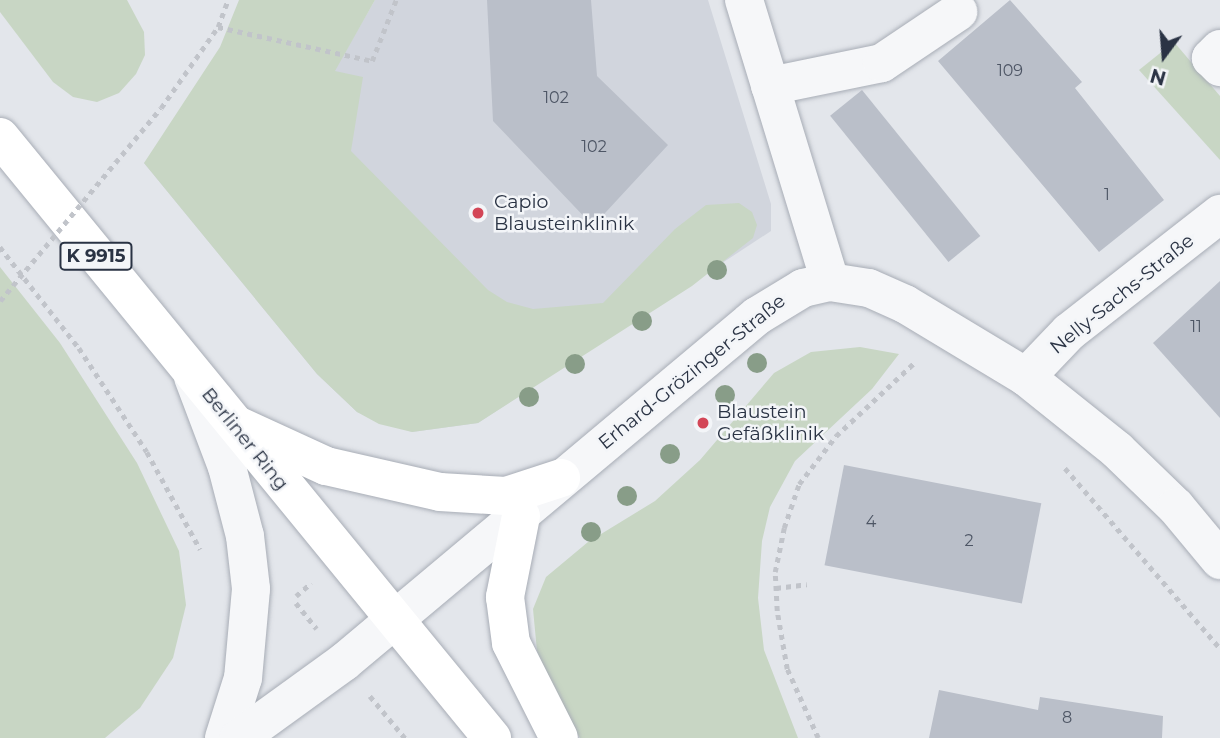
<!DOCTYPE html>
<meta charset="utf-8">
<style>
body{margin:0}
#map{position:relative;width:1220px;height:738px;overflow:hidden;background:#e3e6eb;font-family:Montserrat,sans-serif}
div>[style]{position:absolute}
.built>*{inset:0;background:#d1d5dd}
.green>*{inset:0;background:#c8d6c4}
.building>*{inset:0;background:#babfc9;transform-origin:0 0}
.path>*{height:4.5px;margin-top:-2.25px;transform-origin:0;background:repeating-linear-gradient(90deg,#c1c4ca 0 5px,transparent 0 10px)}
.roads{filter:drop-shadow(0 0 2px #a8adb6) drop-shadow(0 0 2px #a8adb6)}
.minor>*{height:38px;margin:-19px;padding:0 19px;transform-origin:19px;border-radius:19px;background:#f6f7f9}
.major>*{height:38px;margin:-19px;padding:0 19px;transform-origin:19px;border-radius:19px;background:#fff}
.path-bridge>*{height:4.5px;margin-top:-2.25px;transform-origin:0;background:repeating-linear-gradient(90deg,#c1c4ca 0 5px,transparent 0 10px)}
.trees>*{width:20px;height:20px;margin:-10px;border-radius:50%;background:#889d88}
.dots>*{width:19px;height:19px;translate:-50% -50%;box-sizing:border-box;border:4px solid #f3f5f8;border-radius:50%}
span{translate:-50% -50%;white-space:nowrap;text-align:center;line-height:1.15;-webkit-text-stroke:5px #f3f5f8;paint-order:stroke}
.number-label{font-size:16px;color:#4e5665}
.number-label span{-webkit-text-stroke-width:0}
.shield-label span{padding:2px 5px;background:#f3f5f8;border:2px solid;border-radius:5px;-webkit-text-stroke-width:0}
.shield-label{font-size:18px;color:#2a3344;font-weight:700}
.poi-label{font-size:19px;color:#2a3344}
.left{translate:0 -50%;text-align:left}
.street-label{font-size:19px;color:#2a3344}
.north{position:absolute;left:1129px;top:21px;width:70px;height:70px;-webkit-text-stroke:5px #f3f5f8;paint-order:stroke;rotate:196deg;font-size:19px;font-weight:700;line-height:28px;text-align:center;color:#2a3344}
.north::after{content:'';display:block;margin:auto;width:24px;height:32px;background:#2a3344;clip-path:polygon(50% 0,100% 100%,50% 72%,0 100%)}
</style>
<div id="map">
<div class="built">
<div style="clip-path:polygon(375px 0,708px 0,771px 204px,771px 231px,478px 423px,412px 432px,357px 412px,317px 374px,144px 163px,334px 71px)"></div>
</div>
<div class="green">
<div style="clip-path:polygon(0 0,127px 0,144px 32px,145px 55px,136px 74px,119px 93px,97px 102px,73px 97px,53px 82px,0 12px)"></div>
<div style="clip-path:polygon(239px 0,375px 0,335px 71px,363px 77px,351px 151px,488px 290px,507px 302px,533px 309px,603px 303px,675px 229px,706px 205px,739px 203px,752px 212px,757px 225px,753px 238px,692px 286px,478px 423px,412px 432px,379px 424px,357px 412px,317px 374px,144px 163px,220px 47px)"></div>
<div style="clip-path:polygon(1174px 42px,1220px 96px,1220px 160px,1139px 70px)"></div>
<div style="clip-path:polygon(0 267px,60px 343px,137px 463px,179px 551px,186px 605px,173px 658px,140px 708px,105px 738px,0 738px)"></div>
<div style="clip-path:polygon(860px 347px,899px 354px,872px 389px,795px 461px,770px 507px,762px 541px,758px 598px,764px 650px,798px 738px,580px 738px,559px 704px,537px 651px,533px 609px,546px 577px,588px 542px,655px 501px,700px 460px,774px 373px,811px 352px)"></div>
</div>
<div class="building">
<div style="clip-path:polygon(487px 0,591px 0,597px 76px,668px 145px,593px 226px,493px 121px)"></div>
<div style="clip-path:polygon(1010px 0,1082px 82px,1075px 88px,1164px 200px,1099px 252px,938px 61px)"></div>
<div style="left:862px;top:90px;width:188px;height:41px;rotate:51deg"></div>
<div style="clip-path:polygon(1220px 281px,1220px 418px,1153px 343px)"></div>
<div style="left:844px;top:465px;width:201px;height:102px;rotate:11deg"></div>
<div style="clip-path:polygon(939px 690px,1038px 710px,1040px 697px,1163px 716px,1162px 738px,929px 738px)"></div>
</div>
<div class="path">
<div style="left:218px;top:27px;width:158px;rotate:12.4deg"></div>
<div style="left:372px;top:61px;width:66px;rotate:-68.5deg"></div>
<div style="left:161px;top:108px;width:99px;rotate:-54.9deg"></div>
<div style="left:218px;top:27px;width:29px;rotate:-70deg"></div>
<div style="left:0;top:247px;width:128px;rotate:52deg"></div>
<div style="left:79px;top:348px;width:124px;rotate:56.8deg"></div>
<div style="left:147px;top:452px;width:111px;rotate:61.3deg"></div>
<div style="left:1065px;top:468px;width:238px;rotate:49.3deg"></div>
<div style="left:776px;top:588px;width:31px;rotate:-7deg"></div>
<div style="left:296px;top:596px;width:20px;rotate:-41deg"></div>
<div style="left:296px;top:603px;width:33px;rotate:51deg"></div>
<div style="left:370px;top:696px;width:55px;rotate:50.2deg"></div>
<div style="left:818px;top:738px;width:76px;rotate:-114.2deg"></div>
<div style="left:787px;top:669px;width:59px;rotate:-99.8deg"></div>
<div style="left:777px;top:611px;width:39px;rotate:-93deg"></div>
<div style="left:775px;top:572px;width:45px;rotate:-78.4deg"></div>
<div style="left:784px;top:528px;width:46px;rotate:-71.2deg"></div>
<div style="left:799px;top:484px;width:61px;rotate:-52.4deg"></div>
<div style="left:836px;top:436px;width:108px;rotate:-43.1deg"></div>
</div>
<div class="roads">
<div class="minor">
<div style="left:744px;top:0;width:295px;rotate:73deg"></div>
<div style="left:1220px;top:49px;width:13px;rotate:135deg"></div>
<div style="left:1211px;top:58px;width:13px;rotate:45deg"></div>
<div style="left:770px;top:86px;width:114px;rotate:-11.6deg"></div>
<div style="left:882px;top:63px;width:92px;rotate:-33.9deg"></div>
<div style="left:193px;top:377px;width:96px;rotate:69.3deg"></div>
<div style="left:227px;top:467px;width:71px;rotate:75.4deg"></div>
<div style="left:245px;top:536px;width:53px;rotate:83.5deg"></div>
<div style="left:251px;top:589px;width:89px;rotate:95.1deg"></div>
<div style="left:243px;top:678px;width:63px;rotate:107.6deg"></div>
<div style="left:1026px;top:377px;width:62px;rotate:-46.3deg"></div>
<div style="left:1069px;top:332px;width:192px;rotate:-38deg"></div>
<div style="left:239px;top:738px;width:130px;rotate:-35.9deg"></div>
<div style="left:344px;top:662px;width:539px;rotate:-39.96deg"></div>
<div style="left:757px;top:316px;width:54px;rotate:-31.3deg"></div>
<div style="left:803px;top:288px;width:28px;rotate:-13deg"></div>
<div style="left:830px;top:282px;width:39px;rotate:9deg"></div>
<div style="left:869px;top:288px;width:39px;rotate:24deg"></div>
<div style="left:905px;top:304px;width:141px;rotate:31.1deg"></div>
<div style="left:1026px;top:377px;width:117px;rotate:38.7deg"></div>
<div style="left:1117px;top:450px;width:82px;rotate:44deg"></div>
<div style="left:1176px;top:507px;width:69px;rotate:50.3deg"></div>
</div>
<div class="major">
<div style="left:0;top:137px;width:777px;rotate:50.7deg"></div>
<div style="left:239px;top:426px;width:96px;rotate:24.7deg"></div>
<div style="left:326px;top:466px;width:117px;rotate:12.8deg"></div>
<div style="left:440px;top:492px;width:66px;rotate:3.5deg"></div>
<div style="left:506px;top:496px;width:58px;rotate:-18.1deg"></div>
<div style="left:521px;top:516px;width:83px;rotate:101.2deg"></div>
<div style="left:505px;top:597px;width:46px;rotate:82.6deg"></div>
<div style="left:511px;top:643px;width:106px;rotate:63.2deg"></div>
</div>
</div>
<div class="path-bridge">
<div style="left:0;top:301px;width:251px;rotate:-50.2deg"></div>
</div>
<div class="trees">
<div style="left:717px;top:270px"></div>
<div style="left:642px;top:321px"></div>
<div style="left:757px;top:363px"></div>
<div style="left:575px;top:364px"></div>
<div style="left:725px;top:395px"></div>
<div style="left:529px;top:397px"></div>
<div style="left:670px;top:454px"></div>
<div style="left:627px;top:496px"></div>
<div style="left:591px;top:532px"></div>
</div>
<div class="dots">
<div style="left:478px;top:213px;background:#d34657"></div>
<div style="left:703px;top:423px;background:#d34657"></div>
</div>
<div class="number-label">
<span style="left:1010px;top:71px">109</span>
<span style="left:556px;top:98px">102</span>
<span style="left:594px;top:147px">102</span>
<span style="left:1107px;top:195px">1</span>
<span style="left:1196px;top:327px">11</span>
<span style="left:871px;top:522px">4</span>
<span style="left:969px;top:541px">2</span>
<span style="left:1067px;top:718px">8</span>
</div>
<div class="shield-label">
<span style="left:96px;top:256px">K 9915</span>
</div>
<div class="poi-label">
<span class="left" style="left:494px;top:213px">Capio<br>Blausteinklinik</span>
<span class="left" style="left:717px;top:423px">Blaustein<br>Gefäßklinik</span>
</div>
<div class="street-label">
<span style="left:1122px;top:294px;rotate:-39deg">Nelly-Sachs-Straße</span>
<span style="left:692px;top:372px;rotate:-39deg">Erhard-Grözinger-Straße</span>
<span style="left:245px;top:439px;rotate:51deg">Berliner Ring</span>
</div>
<div class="north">N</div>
</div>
